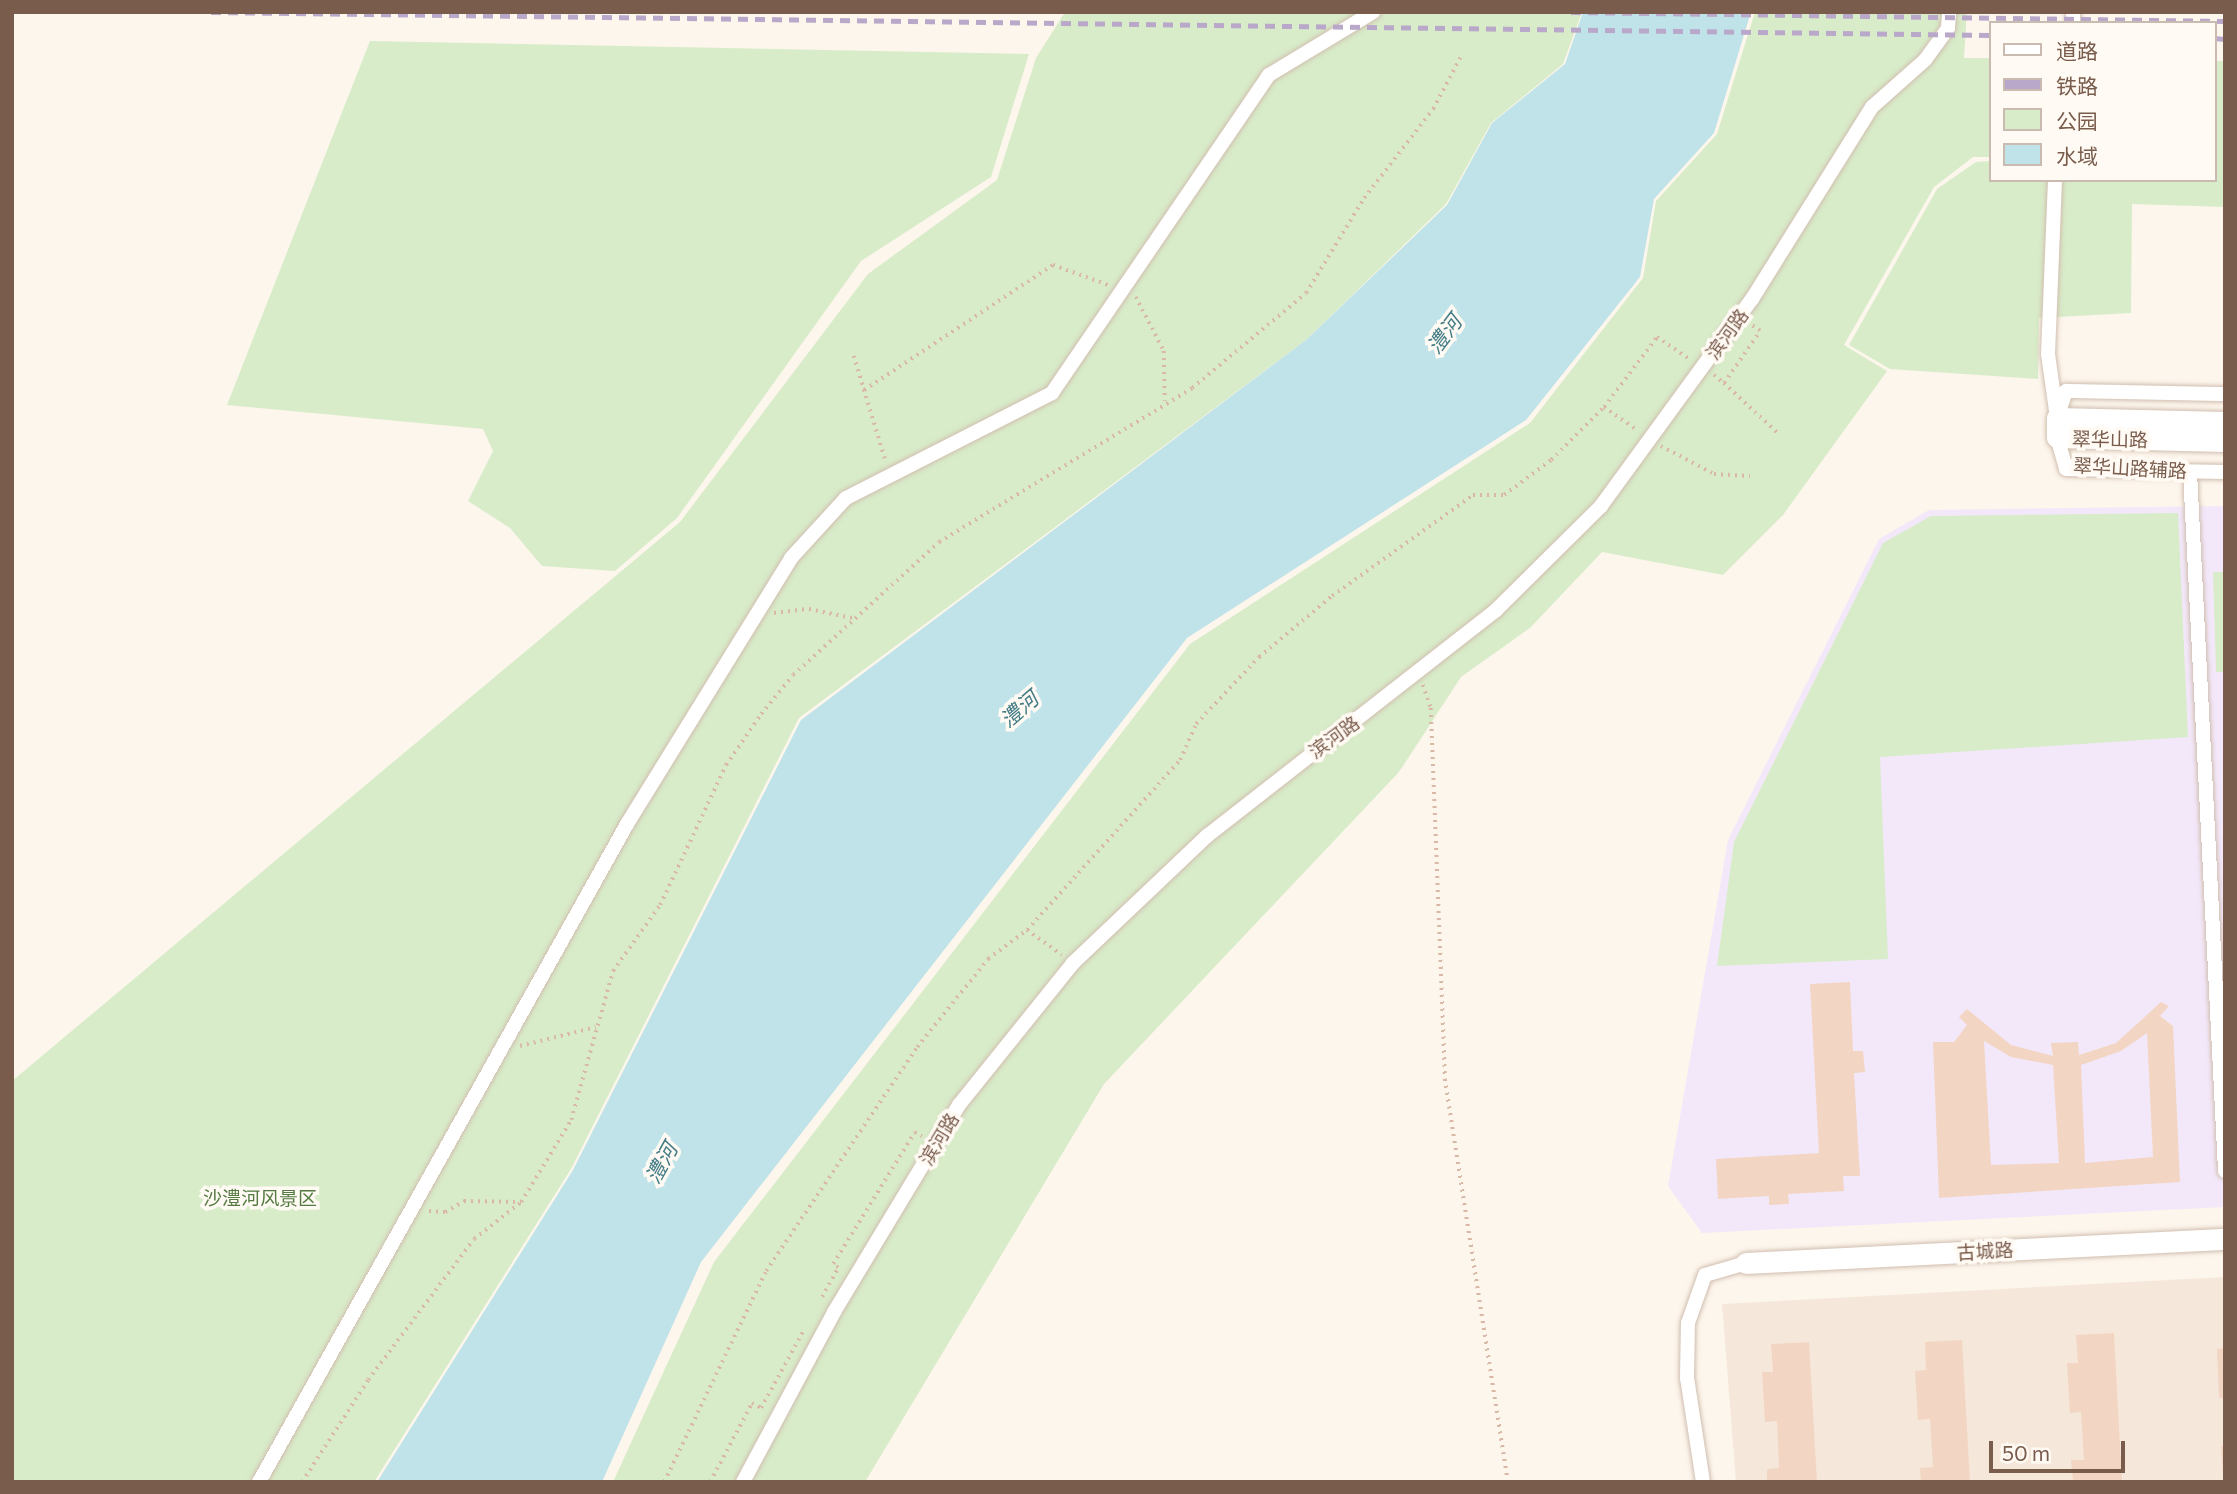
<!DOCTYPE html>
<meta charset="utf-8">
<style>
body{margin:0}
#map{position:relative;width:2237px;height:1494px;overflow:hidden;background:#fdf6ec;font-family:Commissioner,"Noto Sans SC",sans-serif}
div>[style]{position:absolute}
.residential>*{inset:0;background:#f5e8da}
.education>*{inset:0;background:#f3e8fa}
.green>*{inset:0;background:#d8ecc9}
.water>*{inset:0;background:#bfe3e8}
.building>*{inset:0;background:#f3d5c3}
.path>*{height:3.5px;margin-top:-1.75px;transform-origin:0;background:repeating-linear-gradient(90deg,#d9b8a5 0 2px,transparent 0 7px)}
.roads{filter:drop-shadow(0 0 2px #d1beb0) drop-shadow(0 0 2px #d1beb0)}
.street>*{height:14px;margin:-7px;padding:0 7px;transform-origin:7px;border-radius:7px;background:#fff}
.secondary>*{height:21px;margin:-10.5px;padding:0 10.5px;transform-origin:10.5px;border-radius:10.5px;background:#fff}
.rail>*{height:5px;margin-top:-2.5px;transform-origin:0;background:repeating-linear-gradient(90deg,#b9a8c9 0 10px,transparent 0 17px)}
span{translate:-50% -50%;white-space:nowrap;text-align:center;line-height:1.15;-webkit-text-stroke:7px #fffaf3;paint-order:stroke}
.street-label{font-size:19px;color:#7a5c4d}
.park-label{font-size:19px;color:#537a41}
.water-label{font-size:21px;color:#437c86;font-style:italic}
.frame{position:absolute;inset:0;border:14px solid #7a5c4d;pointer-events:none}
.legend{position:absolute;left:1989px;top:21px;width:228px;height:161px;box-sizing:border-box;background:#fffaf3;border:2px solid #cabbb1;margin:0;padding:9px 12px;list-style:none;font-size:21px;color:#7a5c4d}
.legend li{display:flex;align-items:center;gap:14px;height:35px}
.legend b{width:35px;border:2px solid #cabbb1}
.scale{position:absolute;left:1989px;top:1441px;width:136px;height:32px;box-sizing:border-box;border:4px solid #7a5c4d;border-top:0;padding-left:9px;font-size:21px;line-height:24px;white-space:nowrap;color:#7a5c4d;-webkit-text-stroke:5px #fffaf3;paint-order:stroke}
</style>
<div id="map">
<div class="residential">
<div style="clip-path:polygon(2225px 1277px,2225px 1482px,1736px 1482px,1722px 1304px)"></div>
</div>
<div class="education">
<div style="clip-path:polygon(2225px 506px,2225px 1207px,1702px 1233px,1668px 1186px,1728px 840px,1879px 539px,1929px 510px)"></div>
</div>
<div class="green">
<div style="clip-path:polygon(1065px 12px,1582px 12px,1563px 64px,1491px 123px,1446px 204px,1306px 340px,799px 718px,571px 1169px,374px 1482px,12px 1482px,12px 1081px,680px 522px,868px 274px,997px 180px,1036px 58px)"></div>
<div style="clip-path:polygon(1755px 12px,1967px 12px,1964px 58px,1990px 58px,1990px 157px,1973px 157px,1934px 187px,1844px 345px,1887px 371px,1783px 515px,1723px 575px,1602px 552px,1530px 628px,1461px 677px,1399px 772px,1104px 1084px,865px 1482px,613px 1482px,714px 1262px,1190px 644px,1530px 423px,1643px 278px,1656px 201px,1717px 134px)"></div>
<div style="clip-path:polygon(370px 41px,1029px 54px,991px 177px,861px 261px,677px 518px,615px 571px,542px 566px,510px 528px,468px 501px,493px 451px,483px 429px,227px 405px)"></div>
<div style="clip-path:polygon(2214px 61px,2225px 61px,2225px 207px,2132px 204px,2131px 313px,2039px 318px,2038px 379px,1890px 369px,1849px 345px,1937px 189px,1976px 162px,1990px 161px,1990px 180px,2214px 180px)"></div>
<div style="clip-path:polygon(2178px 513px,2188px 737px,1880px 757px,1888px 959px,1717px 966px,1734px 842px,1883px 543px,1931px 516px)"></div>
<div style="clip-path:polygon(2213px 572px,2225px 572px,2225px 672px,2216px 672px)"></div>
</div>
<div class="water">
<div style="clip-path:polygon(1583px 12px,1751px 12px,1714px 133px,1654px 199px,1640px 277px,1526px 420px,1187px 638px,701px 1262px,602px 1482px,377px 1482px,573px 1170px,801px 720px,1306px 340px,1447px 205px,1492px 123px,1565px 64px)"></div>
</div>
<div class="building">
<div style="clip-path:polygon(1850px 982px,1853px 1051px,1863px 1051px,1865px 1072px,1854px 1073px,1860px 1176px,1843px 1176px,1844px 1191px,1788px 1194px,1789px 1204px,1769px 1205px,1769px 1196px,1718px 1199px,1716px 1159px,1819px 1153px,1810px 984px)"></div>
<div style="clip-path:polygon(evenodd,2161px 1002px,2169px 1006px,2160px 1016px,2173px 1026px,2180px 1182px,1939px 1198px,1933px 1042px,1954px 1042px,1967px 1025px,1959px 1017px,1967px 1009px,2011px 1045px,2053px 1056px,2051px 1043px,2078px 1042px,2079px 1055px,2116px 1043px,2161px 1002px,2147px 1033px,2153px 1157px,2085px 1163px,2081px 1065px,2121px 1051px,2147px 1033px,2161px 1002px,1984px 1041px,2011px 1057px,2053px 1065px,2059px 1163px,1991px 1165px,1984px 1041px)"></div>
<div style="clip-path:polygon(2114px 1333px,2122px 1482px,2073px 1482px,2071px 1460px,2084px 1460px,2081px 1412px,2070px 1413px,2067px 1363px,2078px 1363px,2076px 1335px)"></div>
<div style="clip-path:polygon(1962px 1340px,1970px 1482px,1921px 1482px,1920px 1468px,1933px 1467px,1930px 1419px,1918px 1420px,1915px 1371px,1926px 1370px,1925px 1342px)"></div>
<div style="clip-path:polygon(1809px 1342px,1817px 1482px,1767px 1482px,1767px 1469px,1779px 1468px,1777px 1421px,1765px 1422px,1762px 1372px,1773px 1372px,1771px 1344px)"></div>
<div style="clip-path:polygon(2225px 1348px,2225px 1398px,2219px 1398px,2217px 1349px)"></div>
<div style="clip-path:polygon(2221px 1446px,2225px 1446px,2225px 1475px,2223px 1475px)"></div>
</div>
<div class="path">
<div style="left:1136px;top:297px;width:61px;rotate:62.6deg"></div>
<div style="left:1164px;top:351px;width:50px;rotate:88.9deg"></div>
<div style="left:854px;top:356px;width:111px;rotate:73.2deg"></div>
<div style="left:1714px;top:375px;width:13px;rotate:39deg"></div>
<div style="left:1724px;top:383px;width:63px;rotate:-55.3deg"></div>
<div style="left:1760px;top:331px;width:11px;rotate:-146deg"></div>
<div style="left:1724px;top:383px;width:76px;rotate:42.9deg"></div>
<div style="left:864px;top:390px;width:227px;rotate:-33.5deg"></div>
<div style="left:1053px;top:265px;width:59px;rotate:20deg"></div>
<div style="left:1604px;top:407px;width:40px;rotate:34.9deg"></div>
<div style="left:1661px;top:446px;width:60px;rotate:27.8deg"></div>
<div style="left:1714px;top:474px;width:36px;rotate:3deg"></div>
<div style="left:774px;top:613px;width:35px;rotate:-7deg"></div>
<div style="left:809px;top:609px;width:44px;rotate:11.8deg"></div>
<div style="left:1423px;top:685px;width:24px;rotate:71deg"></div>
<div style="left:1431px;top:708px;width:371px;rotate:87.8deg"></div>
<div style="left:1445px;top:1079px;width:408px;rotate:81.1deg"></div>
<div style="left:1027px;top:930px;width:43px;rotate:35.5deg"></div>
<div style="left:520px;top:1046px;width:78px;rotate:-14deg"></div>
<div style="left:429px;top:1211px;width:16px;rotate:4deg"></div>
<div style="left:445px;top:1212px;width:22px;rotate:-30deg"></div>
<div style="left:464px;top:1201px;width:57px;rotate:1deg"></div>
<div style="left:822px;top:1297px;width:33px;rotate:-61deg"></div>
<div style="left:838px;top:1268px;width:6px;rotate:-141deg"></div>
<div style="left:833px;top:1264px;width:155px;rotate:-58.2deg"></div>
<div style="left:915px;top:1132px;width:8px;rotate:30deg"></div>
<div style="left:302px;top:1482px;width:121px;rotate:-57.1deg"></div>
<div style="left:368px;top:1380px;width:176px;rotate:-53.1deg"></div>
<div style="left:474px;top:1239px;width:60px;rotate:-38.2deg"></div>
<div style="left:521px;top:1202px;width:96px;rotate:-58.6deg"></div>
<div style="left:571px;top:1120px;width:155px;rotate:-74.3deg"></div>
<div style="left:613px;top:971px;width:81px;rotate:-54.5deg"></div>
<div style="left:660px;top:905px;width:155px;rotate:-64.8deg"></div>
<div style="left:726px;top:765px;width:62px;rotate:-55.5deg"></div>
<div style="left:761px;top:714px;width:50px;rotate:-50.6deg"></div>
<div style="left:793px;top:675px;width:197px;rotate:-42.3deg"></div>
<div style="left:939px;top:542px;width:296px;rotate:-31.3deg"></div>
<div style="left:1192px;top:388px;width:148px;rotate:-39.8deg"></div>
<div style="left:1306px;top:293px;width:111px;rotate:-58.6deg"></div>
<div style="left:1364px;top:198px;width:113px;rotate:-52.2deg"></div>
<div style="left:1433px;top:109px;width:58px;rotate:-62.1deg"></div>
<div style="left:664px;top:1482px;width:234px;rotate:-64.2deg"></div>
<div style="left:766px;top:1271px;width:270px;rotate:-56deg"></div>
<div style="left:917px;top:1047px;width:113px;rotate:-51.1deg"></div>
<div style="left:988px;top:959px;width:49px;rotate:-36.6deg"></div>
<div style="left:1027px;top:930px;width:229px;rotate:-48deg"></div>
<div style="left:1180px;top:760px;width:39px;rotate:-66deg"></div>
<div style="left:1196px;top:724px;width:92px;rotate:-46.8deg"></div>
<div style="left:1259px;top:657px;width:95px;rotate:-39.9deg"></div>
<div style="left:1332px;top:596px;width:173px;rotate:-35.6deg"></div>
<div style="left:1473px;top:495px;width:31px"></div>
<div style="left:1504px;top:495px;width:59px;rotate:-36.7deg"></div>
<div style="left:1551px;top:460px;width:75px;rotate:-45deg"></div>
<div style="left:1604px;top:407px;width:88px;rotate:-52.9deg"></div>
<div style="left:1657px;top:337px;width:40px;rotate:34deg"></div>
<div style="left:710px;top:1482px;width:89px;rotate:-62deg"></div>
<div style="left:752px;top:1403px;width:10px;rotate:29deg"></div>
<div style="left:761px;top:1408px;width:91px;rotate:-61.2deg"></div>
</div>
<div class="roads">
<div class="street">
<div style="left:2073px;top:12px;width:11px;rotate:90deg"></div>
<div style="left:2055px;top:180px;width:174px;rotate:92.3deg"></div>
<div style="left:2048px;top:354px;width:65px;rotate:82deg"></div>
<div style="left:2058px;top:415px;width:25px;rotate:-72deg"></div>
<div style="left:2066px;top:391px;width:159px;rotate:1.1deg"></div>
<div style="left:2057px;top:437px;width:33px;rotate:74deg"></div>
<div style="left:2066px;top:469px;width:159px;rotate:1.1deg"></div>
<div style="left:2190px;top:472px;width:700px;rotate:87.13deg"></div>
<div style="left:259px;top:1482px;width:754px;rotate:-60.78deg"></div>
<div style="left:627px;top:824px;width:312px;rotate:-58.3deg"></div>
<div style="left:791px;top:558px;width:81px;rotate:-47.5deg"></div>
<div style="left:846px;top:498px;width:231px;rotate:-27deg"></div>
<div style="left:1052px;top:393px;width:385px;rotate:-55.7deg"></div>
<div style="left:1269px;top:75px;width:122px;rotate:-31.2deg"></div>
<div style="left:743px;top:1482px;width:193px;rotate:-61.8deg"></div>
<div style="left:834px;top:1312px;width:242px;rotate:-58.9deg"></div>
<div style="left:959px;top:1105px;width:182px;rotate:-51.2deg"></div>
<div style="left:1073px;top:963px;width:185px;rotate:-43.5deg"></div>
<div style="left:1207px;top:836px;width:367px;rotate:-38deg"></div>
<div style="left:1496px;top:610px;width:148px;rotate:-44.7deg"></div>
<div style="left:1601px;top:506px;width:256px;rotate:-53.9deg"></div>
<div style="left:1752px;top:299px;width:226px;rotate:-58deg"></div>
<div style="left:1872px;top:107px;width:71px;rotate:-41.6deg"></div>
<div style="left:1925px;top:60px;width:39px;rotate:-54deg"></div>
<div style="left:1948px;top:28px;width:16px;rotate:-86deg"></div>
<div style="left:1703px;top:1482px;width:105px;rotate:-98.7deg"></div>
<div style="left:1687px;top:1378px;width:55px;rotate:-89deg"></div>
<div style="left:1688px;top:1323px;width:51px;rotate:-70.5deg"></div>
<div style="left:1705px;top:1275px;width:43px;rotate:-16.3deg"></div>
</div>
<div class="secondary">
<div style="left:2225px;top:422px;width:168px;rotate:-178.6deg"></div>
<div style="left:2057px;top:418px;width:19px;rotate:90deg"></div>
<div style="left:2057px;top:437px;width:168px;rotate:1.4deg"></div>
<div style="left:1746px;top:1263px;width:480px;rotate:-2.9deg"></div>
</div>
</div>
<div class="rail">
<div style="left:211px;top:12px;width:1779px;rotate:0.74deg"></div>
<div style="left:1571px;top:12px;width:654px;rotate:0.79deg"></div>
<div style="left:2214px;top:38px;width:11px;rotate:5deg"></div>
</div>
<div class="street-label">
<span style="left:1727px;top:334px;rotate:-54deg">滨河路</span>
<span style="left:2110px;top:439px;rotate:1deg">翠华山路</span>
<span style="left:2130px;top:468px;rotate:3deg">翠华山路辅路</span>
<span style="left:1334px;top:737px;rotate:-36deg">滨河路</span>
<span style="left:939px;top:1139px;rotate:-59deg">滨河路</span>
<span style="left:1985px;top:1251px;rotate:-3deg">古城路</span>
</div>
<div class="park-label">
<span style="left:260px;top:1198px">沙澧河风景区</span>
</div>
<div class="water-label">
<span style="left:1444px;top:334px;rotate:-53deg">澧河</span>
<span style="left:1019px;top:709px;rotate:-41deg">澧河</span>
<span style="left:661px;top:1163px;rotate:-61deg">澧河</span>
</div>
<div class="frame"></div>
<ul class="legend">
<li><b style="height:9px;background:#fff"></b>道路</li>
<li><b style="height:9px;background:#b9a8c9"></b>铁路</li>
<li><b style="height:19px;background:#d8ecc9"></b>公园</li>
<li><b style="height:19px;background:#bfe3e8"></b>水域</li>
</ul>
<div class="scale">50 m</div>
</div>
